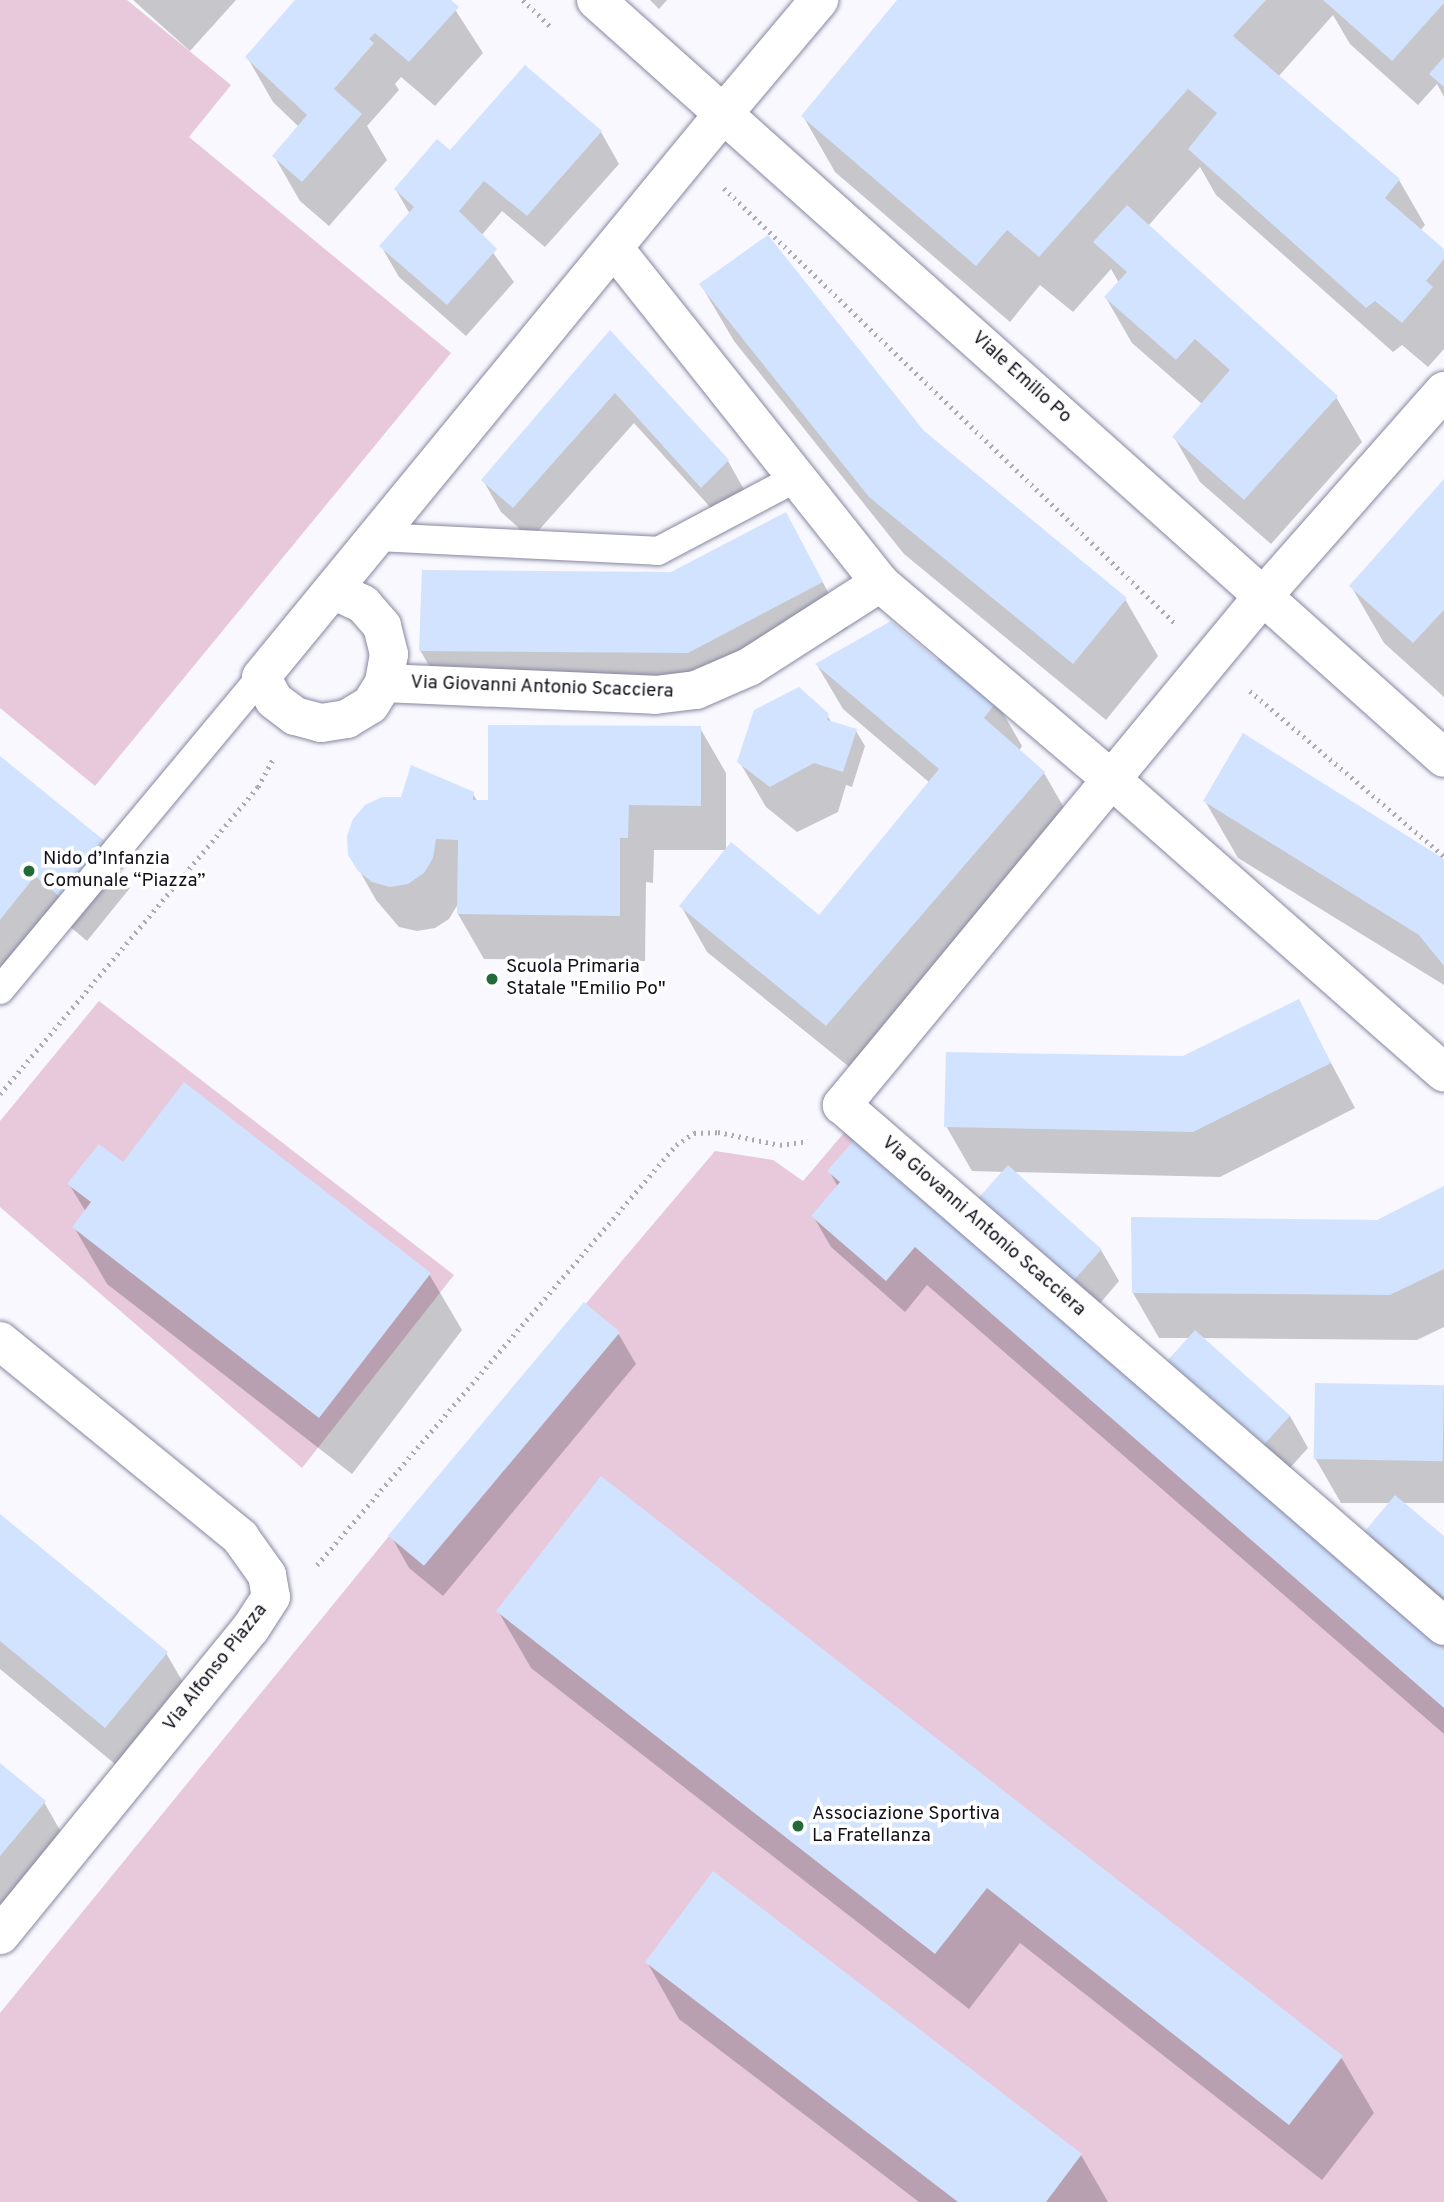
<!DOCTYPE html>
<meta charset="utf-8">
<style>
body{margin:0}
#map{position:relative;width:1444px;height:2202px;overflow:hidden;background:#f8f8fe;font-family:Overpass,sans-serif}
div>[style]{position:absolute}
.green>*{inset:0;background:#e8c9dc}
.shadow>*{inset:0;background:#0003}
.building>*{inset:0;background:#d1e3fe;transform-origin:0 0}
.path>*{height:4.5px;margin-top:-2.25px;transform-origin:0;background:repeating-linear-gradient(90deg,#acabb3 0 2px,transparent 0 7px)}
.roads{filter:drop-shadow(0 0 2px #8786a1) drop-shadow(0 0 2px #8786a1)}
.service>*{height:28px;margin:-14px;padding:0 14px;transform-origin:14px;border-radius:14px;background:#fff}
.minor>*{height:38px;margin:-19px;padding:0 19px;transform-origin:19px;border-radius:19px;background:#fff}
.dots>*{width:19px;height:19px;translate:-50% -50%;box-sizing:border-box;border:4px solid #fff;border-radius:50%}
span{translate:-50% -50%;white-space:nowrap;text-align:center;line-height:1.15;-webkit-text-stroke:7px #fff;paint-order:stroke}
.street-label{font-size:19px;color:#12111b}
.poi-label{font-size:19px;color:#12111b}
.left{translate:0 -50%;text-align:left}
</style>
<div id="map">
<div class="green">
<div style="clip-path:polygon(0 0,127px 0,231px 85px,189px 137px,451px 353px,95px 786px,0 708px)"></div>
<div style="clip-path:polygon(99px 1001px,454px 1275px,302px 1468px,0 1207px,0 1121px)"></div>
<div style="clip-path:polygon(854px 1121px,1444px 1639px,1444px 2202px,0 2202px,0 2013px,389px 1536px,715px 1151px,773px 1160px,803px 1181px)"></div>
</div>
<div class="shadow">
<div style="clip-path:polygon(133px 0,236px 0,190px 51px)"></div>
<div style="clip-path:polygon(297px 0,449px 0,483px 53px,435px 106px,401px 77px,395px 84px,399px 90px,367px 126px,387px 160px,329px 226px,300px 201px,274px 156px,299px 127px,273px 102px,247px 57px)"></div>
<div style="clip-path:polygon(650px 0,667px 0,659px 9px)"></div>
<div style="clip-path:polygon(899px 0,1444px 0,1444px 97px,1437px 84px,1418px 105px,1350px 44px,1333px 15px,1278px 77px,1399px 180px,1425px 225px,1420px 231px,1444px 252px,1444px 349px,1428px 367px,1402px 345px,1393px 352px,1216px 195px,1200px 167px,1148px 226px,1336px 397px,1362px 442px,1271px 544px,1200px 482px,1174px 437px,1202px 404px,1132px 343px,1106px 298px,1119px 283px,1111px 269px,1073px 312px,1040px 285px,1010px 322px,835px 172px,803px 116px)"></div>
<div style="clip-path:polygon(601px 132px,619px 164px,545px 247px,502px 211px,481px 236px,514px 282px,466px 336px,399px 277px,381px 246px,410px 214px,396px 190px,451px 152px)"></div>
<div style="clip-path:polygon(701px 285px,922px 433px,1125px 599px,1158px 656px,1106px 720px,904px 554px,734px 341px)"></div>
<div style="clip-path:polygon(610px 333px,728px 461px,746px 493px,720px 518px,634px 423px,531px 539px,501px 512px,483px 480px)"></div>
<div style="clip-path:polygon(1444px 482px,1444px 697px,1384px 643px,1351px 586px)"></div>
<div style="clip-path:polygon(785px 514px,848px 628px,714px 698px,446px 695px,420px 650px,671px 574px)"></div>
<div style="clip-path:polygon(937px 662px,996px 701px,1022px 746px,1019px 751px,1044px 773px,1070px 818px,853px 1070px,707px 952px,681px 906px,819px 918px,930px 783px,843px 709px,817px 665px)"></div>
<div style="clip-path:polygon(827px 715px,832px 723px,856px 731px,865px 746px,852px 787px,846px 785px,838px 812px,797px 832px,766px 807px,739px 761px)"></div>
<div style="clip-path:polygon(700px 728px,726px 773px,726px 850px,654px 850px,653px 883px,646px 882px,645px 961px,484px 959px,458px 914px,458px 904px,449px 919px,435px 928px,417px 931px,399px 927px,376px 900px,350px 854px,473px 794px,478px 802px,490px 802px)"></div>
<div style="clip-path:polygon(0 759px,104px 843px,130px 888px,87px 941px,62px 920px,0 996px)"></div>
<div style="clip-path:polygon(1205px 801px,1444px 861px,1444px 985px,1238px 858px)"></div>
<div style="clip-path:polygon(1298px 1001px,1355px 1108px,1220px 1177px,1014px 1172px,1101px 1250px,1119px 1281px,1091px 1314px,1004px 1172px,972px 1171px,946px 1126px,1183px 1058px)"></div>
<div style="clip-path:polygon(123px 1165px,429px 1274px,462px 1330px,352px 1474px,107px 1284px,74px 1227px,86px 1212px,69px 1184px)"></div>
<div style="clip-path:polygon(829px 1171px,1444px 1652px,1444px 1734px,927px 1285px,905px 1312px,831px 1247px,813px 1216px,838px 1187px)"></div>
<div style="clip-path:polygon(1444px 1188px,1444px 1327px,1417px 1340px,1201px 1338px,1290px 1416px,1308px 1448px,1279px 1480px,1190px 1338px,1159px 1338px,1133px 1293px,1377px 1222px)"></div>
<div style="clip-path:polygon(618px 1333px,636px 1364px,443px 1596px,409px 1568px,391px 1536px)"></div>
<div style="clip-path:polygon(1444px 1386px,1444px 1503px,1403px 1503px,1444px 1538px,1444px 1612px,1385px 1562px,1367px 1531px,1391px 1503px,1341px 1503px,1315px 1458px)"></div>
<div style="clip-path:polygon(0 1516px,166px 1653px,199px 1710px,138px 1783px,0 1669px)"></div>
<div style="clip-path:polygon(498px 1611px,1341px 2057px,1374px 2113px,1322px 2180px,1020px 1943px,969px 2009px,531px 1668px)"></div>
<div style="clip-path:polygon(0 1765px,44px 1802px,70px 1848px,0 1919px)"></div>
<div style="clip-path:polygon(647px 1962px,1081px 2155px,1108px 2202px,919px 2202px,679px 2019px)"></div>
</div>
<div class="building">
<div style="clip-path:polygon(295px 0,451px 0,459px 7px,409px 62px,375px 33px,369px 39px,374px 43px,334px 89px,362px 114px,302px 182px,272px 156px,307px 115px,245px 57px)"></div>
<div style="clip-path:polygon(897px 0,1266px 0,1233px 36px,1400px 179px,1385px 198px,1444px 249px,1444px 259px,1426px 281px,1433px 287px,1402px 323px,1375px 301px,1366px 308px,1188px 149px,1217px 113px,1188px 89px,1039px 257px,1007px 230px,976px 266px,801px 116px)"></div>
<div style="clip-path:polygon(1323px 0,1444px 0,1444px 3px,1392px 61px)"></div>
<div style="clip-path:polygon(1444px 57px,1444px 87px,1429px 74px)"></div>
<div style="clip-path:polygon(525px 65px,602px 131px,527px 216px,484px 181px,459px 211px,497px 249px,447px 305px,379px 246px,414px 207px,394px 189px,437px 139px,450px 150px)"></div>
<div style="clip-path:polygon(1127px 205px,1338px 396px,1244px 500px,1172px 437px,1230px 370px,1195px 339px,1176px 360px,1104px 297px,1127px 272px,1093px 242px)"></div>
<div style="clip-path:polygon(768px 235px,924px 431px,1127px 598px,1073px 664px,869px 497px,699px 284px)"></div>
<div style="clip-path:polygon(610px 330px,729px 460px,701px 488px,615px 393px,513px 508px,481px 480px)"></div>
<div style="clip-path:polygon(1444px 479px,1444px 610px,1413px 643px,1349px 586px)"></div>
<div style="clip-path:polygon(786px 512px,823px 582px,688px 653px,419px 651px,422px 570px,671px 572px)"></div>
<div style="clip-path:polygon(891px 621px,937px 660px,942px 655px,998px 700px,984px 718px,1045px 772px,826px 1026px,679px 906px,731px 842px,819px 915px,939px 769px,815px 664px)"></div>
<div style="clip-path:polygon(799px 687px,829px 714px,827px 720px,857px 729px,843px 772px,814px 763px,770px 787px,737px 762px,754px 710px)"></div>
<div style="clip-path:polygon(488px 725px,701px 726px,701px 806px,629px 805px,628px 838px,620px 838px,620px 916px,457px 914px,458px 840px,436px 839px,433px 858px,424px 873px,408px 884px,390px 887px,372px 882px,358px 871px,348px 855px,347px 836px,353px 819px,365px 805px,382px 797px,401px 797px,411px 765px,474px 792px,473px 800px,488px 800px)"></div>
<div style="clip-path:polygon(1243px 733px,1444px 859px,1444px 966px,1419px 935px,1203px 801px)"></div>
<div style="clip-path:polygon(0 756px,106px 842px,60px 897px,35px 876px,0 920px)"></div>
<div style="clip-path:polygon(1299px 999px,1331px 1063px,1193px 1132px,944px 1127px,946px 1052px,1183px 1056px)"></div>
<div style="clip-path:polygon(184px 1082px,431px 1273px,319px 1418px,72px 1227px,91px 1202px,67px 1184px,99px 1144px,123px 1162px)"></div>
<div style="clip-path:polygon(856px 1138px,1444px 1650px,1444px 1708px,915px 1247px,886px 1281px,811px 1216px,840px 1182px,827px 1171px)"></div>
<div style="left:1008px;top:1165px;width:126px;height:46px;rotate:42deg"></div>
<div style="clip-path:polygon(1444px 1186px,1444px 1269px,1390px 1295px,1132px 1293px,1131px 1217px,1377px 1220px)"></div>
<div style="left:584px;top:1302px;width:47px;height:305px;rotate:40deg"></div>
<div style="left:1195px;top:1330px;width:128px;height:46px;rotate:42deg"></div>
<div style="left:1315px;top:1383px;width:129px;height:76px;rotate:1deg"></div>
<div style="clip-path:polygon(601px 1476px,1343px 2056px,1289px 2125px,987px 1888px,935px 1954px,496px 1611px)"></div>
<div style="clip-path:polygon(1395px 1495px,1444px 1536px,1444px 1597px,1365px 1531px)"></div>
<div style="clip-path:polygon(0 1514px,168px 1652px,105px 1728px,0 1641px)"></div>
<div style="clip-path:polygon(0 1763px,46px 1801px,0 1856px)"></div>
<div style="clip-path:polygon(713px 1871px,1082px 2154px,1046px 2202px,958px 2202px,645px 1962px)"></div>
</div>
<div class="path">
<div style="left:523px;top:0;width:39px;rotate:44deg"></div>
<div style="left:724px;top:188px;width:628px;rotate:43.97deg"></div>
<div style="left:1250px;top:691px;width:255px;rotate:40.4deg"></div>
<div style="left:0;top:1094px;width:401px;rotate:-50deg"></div>
<div style="left:258px;top:787px;width:32px;rotate:-62deg"></div>
<div style="left:317px;top:1565px;width:553px;rotate:-49.48deg"></div>
<div style="left:676px;top:1145px;width:22px;rotate:-34deg"></div>
<div style="left:694px;top:1133px;width:24px;rotate:-2deg"></div>
<div style="left:718px;top:1132px;width:63px;rotate:11.8deg"></div>
<div style="left:780px;top:1145px;width:28px;rotate:-8deg"></div>
</div>
<div class="roads">
<div class="service">
<div style="left:376px;top:537px;width:282px;rotate:2.8deg"></div>
<div style="left:658px;top:551px;width:156px;rotate:-27.9deg"></div>
<div style="left:0;top:990px;width:408px;rotate:-50.2deg"></div>
</div>
<div class="minor">
<div style="left:596px;top:0;width:1137px;rotate:41.79deg"></div>
<div style="left:614px;top:248px;width:428px;rotate:51.5deg"></div>
<div style="left:880px;top:583px;width:303px;rotate:40.3deg"></div>
<div style="left:1111px;top:779px;width:444px;rotate:41.4deg"></div>
<div style="left:1444px;top:391px;width:273px;rotate:131.4deg"></div>
<div style="left:1263px;top:596px;width:661px;rotate:129.59deg"></div>
<div style="left:842px;top:1105px;width:796px;rotate:40.87deg"></div>
<div style="left:333px;top:590px;width:33px;rotate:25deg"></div>
<div style="left:363px;top:604px;width:29px;rotate:49deg"></div>
<div style="left:382px;top:626px;width:29px;rotate:76deg"></div>
<div style="left:389px;top:654px;width:29px;rotate:100deg"></div>
<div style="left:384px;top:683px;width:26px;rotate:122deg"></div>
<div style="left:370px;top:705px;width:27px;rotate:149deg"></div>
<div style="left:347px;top:719px;width:26px;rotate:171deg"></div>
<div style="left:321px;top:723px;width:27px;rotate:-165deg"></div>
<div style="left:295px;top:716px;width:26px;rotate:-143deg"></div>
<div style="left:274px;top:700px;width:26px;rotate:-119deg"></div>
<div style="left:261px;top:677px;width:730px;rotate:-50.62deg"></div>
<div style="left:724px;top:113px;width:148px;rotate:-49.9deg"></div>
<div style="left:384px;top:683px;width:271px;rotate:2.5deg"></div>
<div style="left:655px;top:695px;width:41px;rotate:-7deg"></div>
<div style="left:696px;top:690px;width:58px;rotate:-23.5deg"></div>
<div style="left:749px;top:667px;width:156px;rotate:-32.7deg"></div>
<div style="left:0;top:1341px;width:310px;rotate:39.2deg"></div>
<div style="left:240px;top:1537px;width:47px;rotate:54.6deg"></div>
<div style="left:267px;top:1575px;width:22px;rotate:80deg"></div>
<div style="left:271px;top:1597px;width:38px;rotate:123deg"></div>
<div style="left:250px;top:1629px;width:395px;rotate:129.2deg"></div>
</div>
</div>
<div class="dots">
<div style="left:29px;top:871px;background:#226a37"></div>
<div style="left:492px;top:979px;background:#226a37"></div>
<div style="left:798px;top:1826px;background:#226a37"></div>
</div>
<div class="street-label">
<span style="left:1021px;top:378px;rotate:42deg">Viale Emilio Po</span>
<span style="left:542px;top:688px;rotate:2deg">Via Giovanni Antonio Scacciera</span>
<span style="left:983px;top:1227px;rotate:41deg">Via Giovanni Antonio Scacciera</span>
<span style="left:216px;top:1668px;rotate:-52deg">Via Alfonso Piazza</span>
</div>
<div class="poi-label">
<span class="left" style="left:43px;top:871px">Nido d’Infanzia<br>Comunale “Piazza”</span>
<span class="left" style="left:506px;top:979px">Scuola Primaria<br>Statale "Emilio Po"</span>
<span class="left" style="left:812px;top:1826px">Associazione Sportiva<br>La Fratellanza</span>
</div>
</div>
